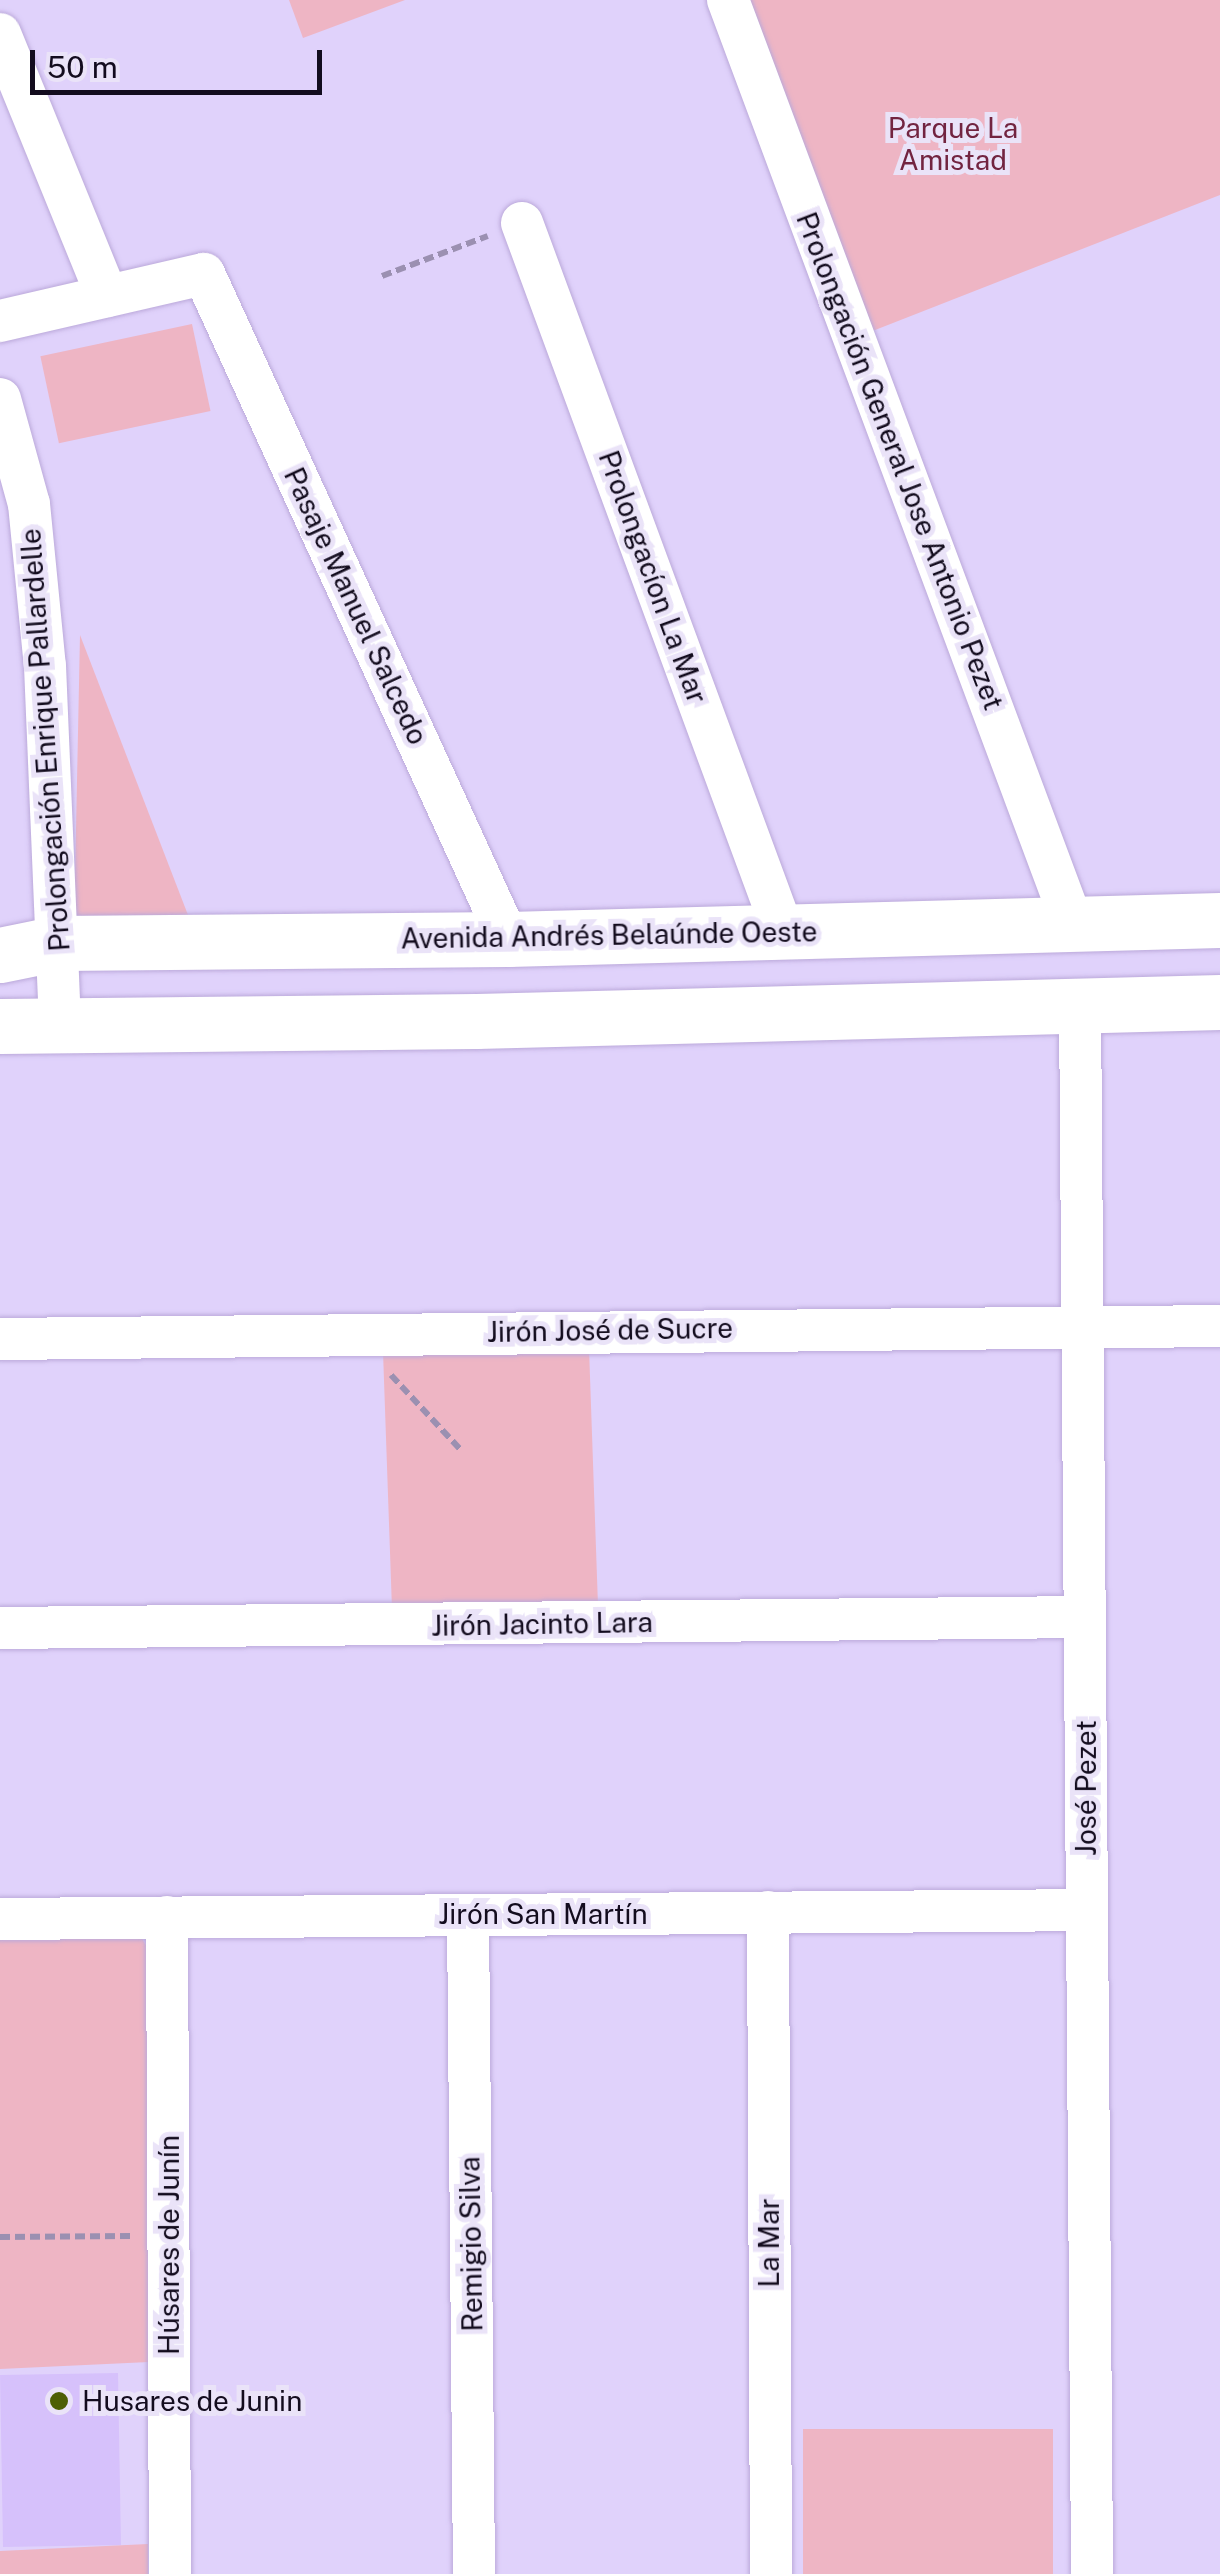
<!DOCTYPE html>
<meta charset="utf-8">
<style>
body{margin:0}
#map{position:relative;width:1220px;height:2574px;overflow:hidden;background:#e0d2fb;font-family:"Public Sans",sans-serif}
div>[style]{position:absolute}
.built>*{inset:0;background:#d6c1fb;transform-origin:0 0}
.green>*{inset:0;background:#eeb5c4;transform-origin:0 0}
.path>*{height:6px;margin-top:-3px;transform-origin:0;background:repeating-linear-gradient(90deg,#9b90b1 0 10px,transparent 0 15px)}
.roads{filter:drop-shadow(0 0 2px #bba9da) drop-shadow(0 0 2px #bba9da)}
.street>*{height:42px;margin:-21px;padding:0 21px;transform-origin:21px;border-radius:21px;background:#fff}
.secondary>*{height:55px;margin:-27.5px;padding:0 27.5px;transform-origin:27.5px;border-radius:27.5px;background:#fff}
.dots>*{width:28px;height:28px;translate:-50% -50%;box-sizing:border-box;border:5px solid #eae3f8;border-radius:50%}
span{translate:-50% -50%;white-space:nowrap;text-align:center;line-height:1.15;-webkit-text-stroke:10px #eae3f8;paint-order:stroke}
.park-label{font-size:28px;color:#722440}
.street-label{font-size:28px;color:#130c1e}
.poi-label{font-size:28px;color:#130c1e}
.left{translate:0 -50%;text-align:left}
.scale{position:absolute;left:30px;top:50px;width:292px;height:45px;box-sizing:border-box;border:5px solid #130c1e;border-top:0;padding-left:12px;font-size:30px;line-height:35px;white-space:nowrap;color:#130c1e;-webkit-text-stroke:8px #eae3f8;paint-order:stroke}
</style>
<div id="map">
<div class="built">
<div style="left:118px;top:2373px;width:172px;height:118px;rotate:89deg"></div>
</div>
<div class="green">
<div style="clip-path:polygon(289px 0,405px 0,303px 38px)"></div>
<div style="clip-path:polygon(743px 0,1220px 0,1220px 195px,870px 332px)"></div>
<div style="left:192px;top:324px;width:89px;height:155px;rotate:78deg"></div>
<div style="clip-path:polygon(80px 635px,188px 915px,74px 927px)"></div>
<div style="left:589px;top:1348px;width:255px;height:206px;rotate:88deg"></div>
<div style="clip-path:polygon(139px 1933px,149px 1951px,149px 2362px,0 2369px,0 1935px)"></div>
<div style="left:1053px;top:2429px;width:145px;height:250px;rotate:90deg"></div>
<div style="clip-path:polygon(148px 2544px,148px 2574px,0 2574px,0 2551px)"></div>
</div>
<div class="path">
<div style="left:382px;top:276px;width:113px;rotate:-20.7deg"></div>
<div style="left:391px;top:1375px;width:103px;rotate:47deg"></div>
<div style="left:0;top:2237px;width:131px;rotate:-0.4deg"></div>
</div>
<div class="roads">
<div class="street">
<div style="left:728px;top:0;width:984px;rotate:69.54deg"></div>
<div style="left:0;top:34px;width:283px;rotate:67.8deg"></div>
<div style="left:522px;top:223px;width:755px;rotate:69.76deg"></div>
<div style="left:0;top:321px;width:209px;rotate:-13deg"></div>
<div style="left:204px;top:274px;width:731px;rotate:65.43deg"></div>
<div style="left:0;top:399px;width:109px;rotate:74.6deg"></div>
<div style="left:29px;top:504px;width:163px;rotate:84.4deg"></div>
<div style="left:45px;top:666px;width:360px;rotate:87.6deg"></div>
<div style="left:1080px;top:1002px;width:1572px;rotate:89.56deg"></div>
<div style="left:0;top:1339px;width:1220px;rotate:-0.61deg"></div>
<div style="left:0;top:1628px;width:1085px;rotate:-0.58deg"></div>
<div style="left:768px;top:1912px;width:662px;rotate:89.74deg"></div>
<div style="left:468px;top:1915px;width:659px;rotate:89.48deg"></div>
<div style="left:167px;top:1917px;width:657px;rotate:89.74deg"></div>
<div style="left:0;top:1919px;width:1087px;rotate:-0.47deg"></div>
</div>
<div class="secondary">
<div style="left:0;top:955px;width:60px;rotate:-11.5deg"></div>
<div style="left:59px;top:943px;width:449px;rotate:-0.5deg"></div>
<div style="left:508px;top:939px;width:712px;rotate:-1.53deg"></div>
<div style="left:0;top:1026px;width:476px;rotate:-0.6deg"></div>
<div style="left:476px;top:1021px;width:744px;rotate:-1.46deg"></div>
</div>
</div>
<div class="dots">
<div style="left:59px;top:2401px;background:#4d5f04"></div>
</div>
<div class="park-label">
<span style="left:953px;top:144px">Parque La<br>Amistad</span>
</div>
<div class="street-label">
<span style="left:900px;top:461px;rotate:69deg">Prolongación General Jose Antonio Pezet</span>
<span style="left:653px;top:577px;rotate:70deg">Prolongacíon La Mar</span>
<span style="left:356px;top:606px;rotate:65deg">Pasaje Manuel Salcedo</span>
<span style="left:45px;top:740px;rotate:-94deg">Prolongación Enrique Pallardelle</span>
<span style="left:609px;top:935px;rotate:-1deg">Avenida Andrés Belaúnde Oeste</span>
<span style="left:610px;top:1330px;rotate:-1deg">Jirón José de Sucre</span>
<span style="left:542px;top:1624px;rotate:-1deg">Jirón Jacinto Lara</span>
<span style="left:1086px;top:1788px;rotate:-90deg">José Pezet</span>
<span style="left:543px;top:1914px">Jirón San Martín</span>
<span style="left:769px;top:2243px;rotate:-90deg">La Mar</span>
<span style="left:471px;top:2244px;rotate:-91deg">Remigio Silva</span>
<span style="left:169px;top:2245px;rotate:-90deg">Húsares de Junín</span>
</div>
<div class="poi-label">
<span class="left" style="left:82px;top:2401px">Husares de Junin</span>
</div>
<div class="scale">50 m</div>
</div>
